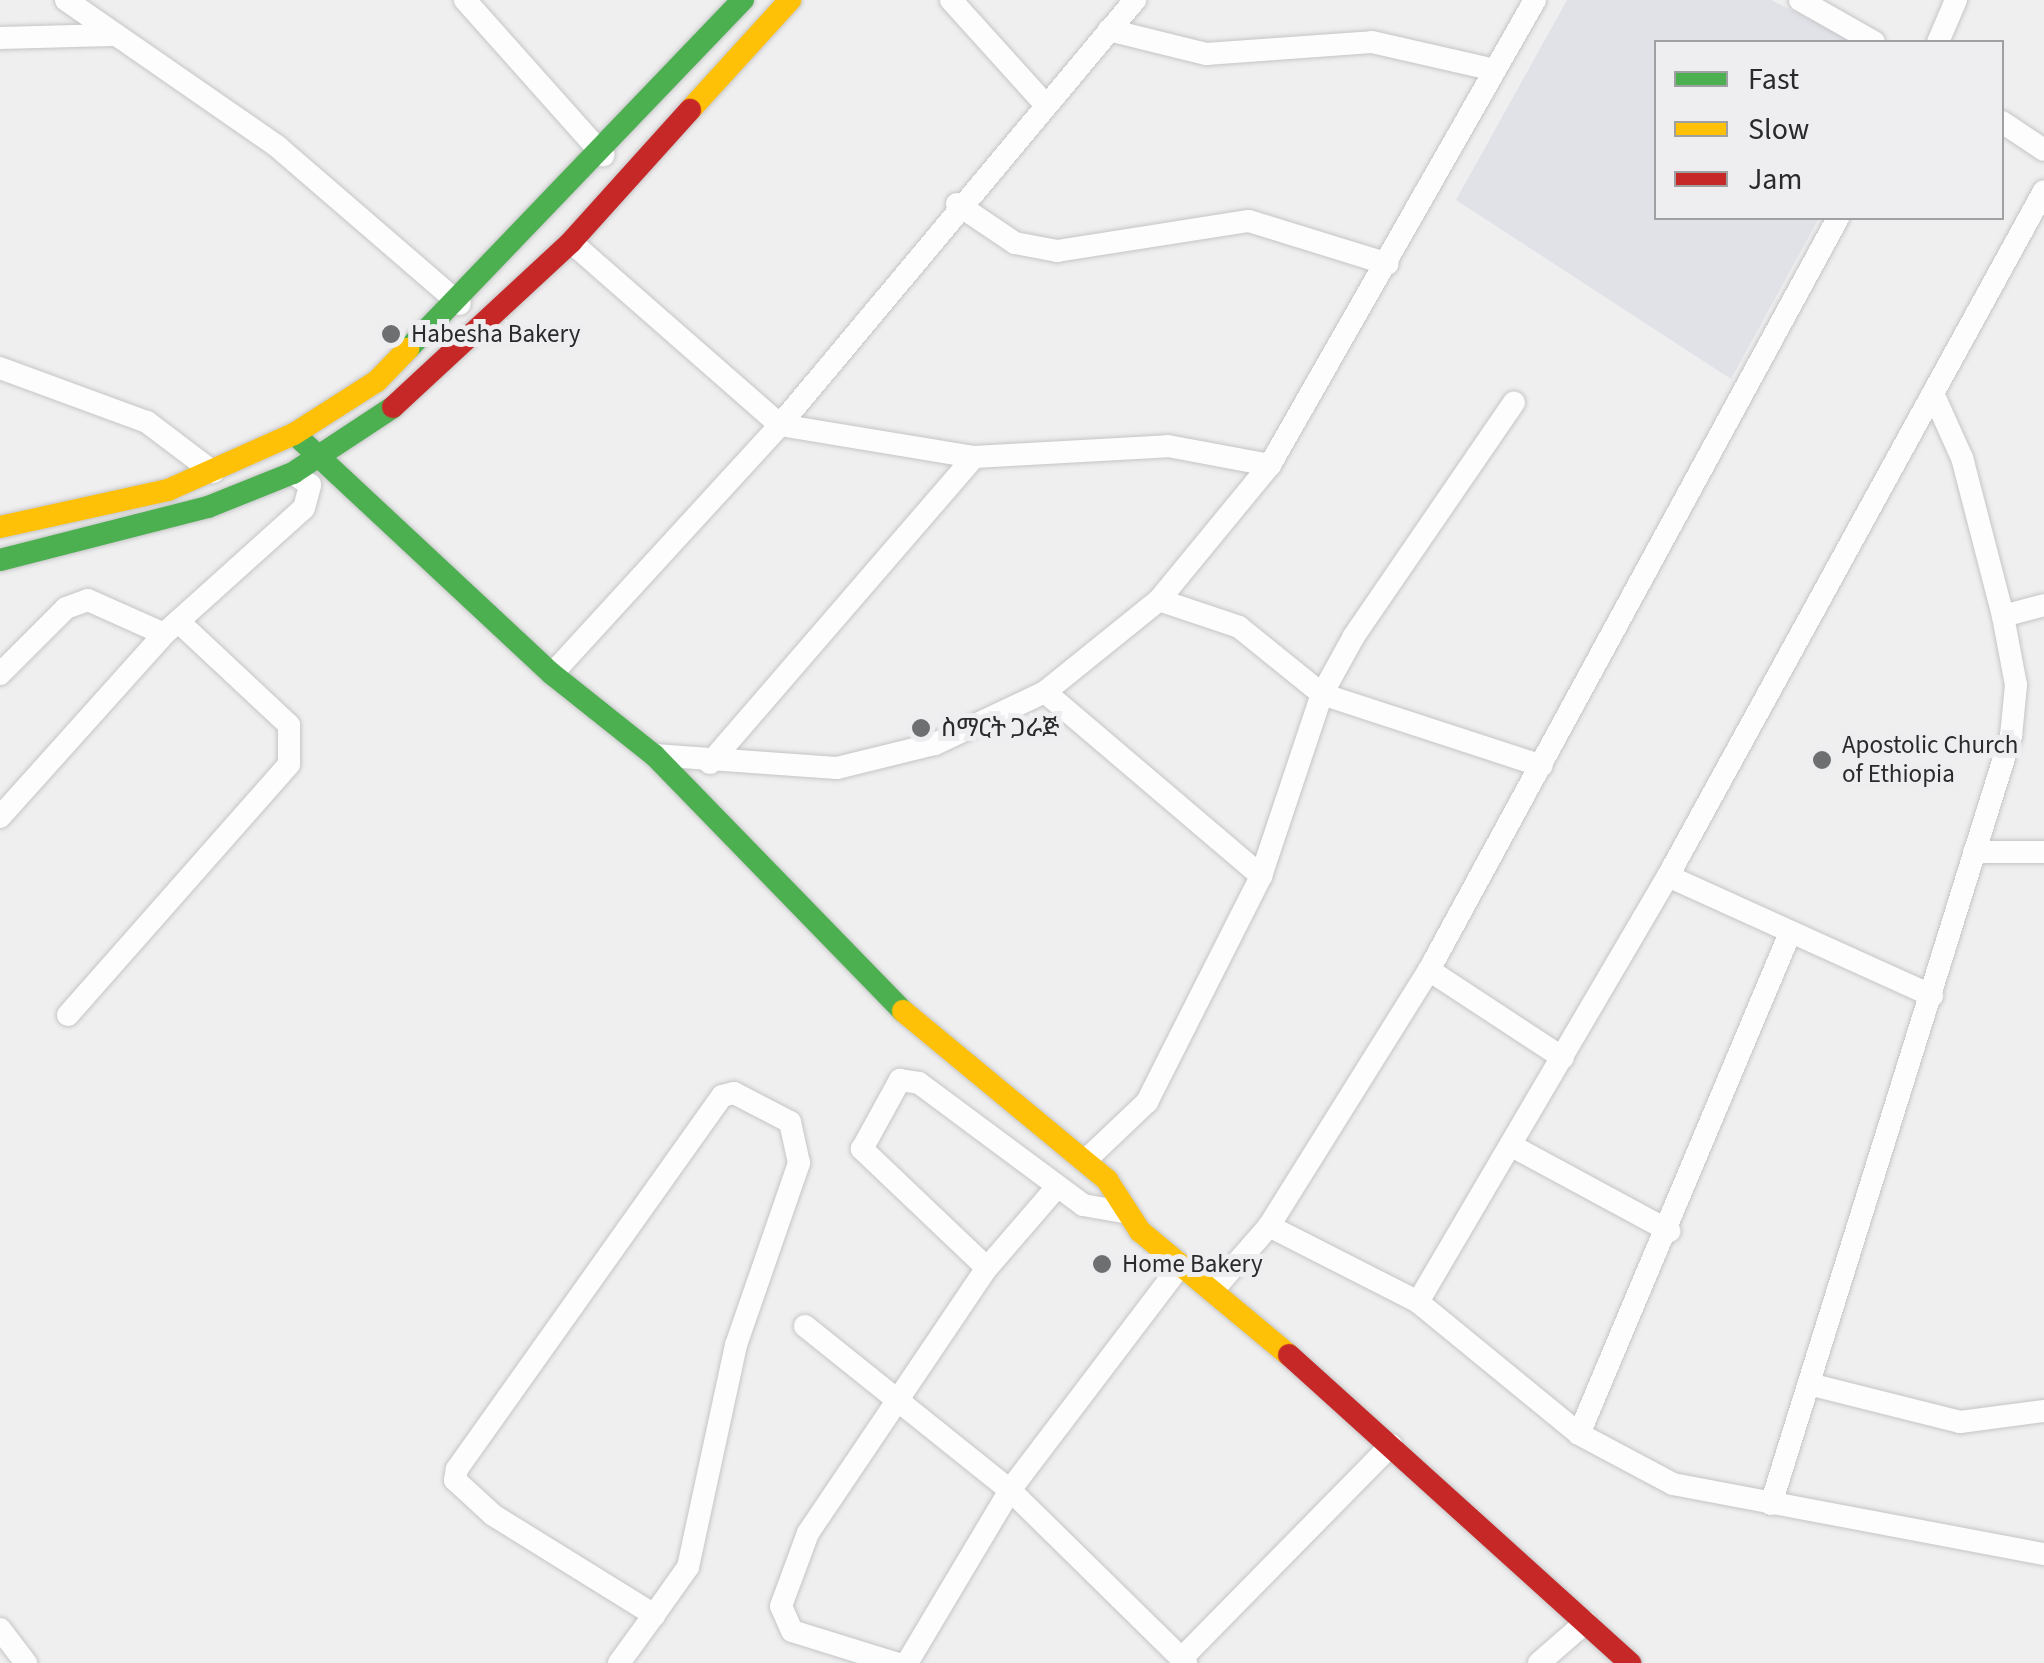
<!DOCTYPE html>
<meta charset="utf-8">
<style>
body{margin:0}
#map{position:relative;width:2044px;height:1663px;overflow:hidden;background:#efeff0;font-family:"Source Sans 3","Noto Sans Ethiopic",sans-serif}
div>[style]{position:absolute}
.built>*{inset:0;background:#e0e2e8}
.roads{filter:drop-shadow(0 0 2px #c5c5c6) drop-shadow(0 0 2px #c5c5c6)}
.street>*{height:22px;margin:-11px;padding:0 11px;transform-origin:11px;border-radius:11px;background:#fdfdfd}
.fast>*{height:22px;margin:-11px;padding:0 11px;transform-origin:11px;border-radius:11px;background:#4caf50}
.slow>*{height:22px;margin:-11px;padding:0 11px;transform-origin:11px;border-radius:11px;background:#ffc107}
.jam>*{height:22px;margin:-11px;padding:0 11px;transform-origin:11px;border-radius:11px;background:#c62828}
.dots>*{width:28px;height:28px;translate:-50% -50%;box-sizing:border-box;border:5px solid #eeeef1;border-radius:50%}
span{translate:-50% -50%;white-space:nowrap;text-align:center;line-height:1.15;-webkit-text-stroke:10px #eeeef1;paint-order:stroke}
.poi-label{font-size:25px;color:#292a2b}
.left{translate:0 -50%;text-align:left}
.legend{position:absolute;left:1654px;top:40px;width:350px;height:180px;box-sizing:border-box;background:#eeeef1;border:2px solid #9fa0a2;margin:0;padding:12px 18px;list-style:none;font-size:30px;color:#292a2b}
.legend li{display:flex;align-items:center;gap:20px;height:50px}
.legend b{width:50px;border:2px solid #9fa0a2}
</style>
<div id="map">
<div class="built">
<div style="clip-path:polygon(1567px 0,1771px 0,1855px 42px,1656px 42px,1656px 218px,1819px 218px,1731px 379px,1456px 200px)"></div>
</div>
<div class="roads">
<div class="street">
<div style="left:66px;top:0;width:258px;rotate:34.7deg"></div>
<div style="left:278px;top:147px;width:240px;rotate:40.8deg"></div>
<div style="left:465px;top:0;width:208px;rotate:48.3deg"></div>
<div style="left:951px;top:0;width:140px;rotate:47.9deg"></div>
<div style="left:1800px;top:0;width:85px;rotate:29.6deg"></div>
<div style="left:1109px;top:30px;width:100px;rotate:13.9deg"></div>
<div style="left:1206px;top:54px;width:166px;rotate:-4.1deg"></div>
<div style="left:1372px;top:42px;width:126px;rotate:12.8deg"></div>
<div style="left:0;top:38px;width:111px;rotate:-1.5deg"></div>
<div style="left:1938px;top:42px;width:46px;rotate:-66.8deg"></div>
<div style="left:2002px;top:122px;width:50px;rotate:33.7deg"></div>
<div style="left:957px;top:204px;width:70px;rotate:33.9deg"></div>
<div style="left:1015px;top:243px;width:43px;rotate:10.8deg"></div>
<div style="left:1057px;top:251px;width:194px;rotate:-8.9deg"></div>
<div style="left:1249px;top:221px;width:145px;rotate:17.2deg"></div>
<div style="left:571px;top:242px;width:278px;rotate:41.2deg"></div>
<div style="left:780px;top:425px;width:197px;rotate:9.4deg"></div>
<div style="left:974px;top:457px;width:194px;rotate:-3.2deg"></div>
<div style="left:1168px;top:446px;width:104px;rotate:10.6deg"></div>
<div style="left:0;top:368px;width:157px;rotate:20.2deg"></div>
<div style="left:147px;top:422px;width:83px;rotate:37.1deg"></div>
<div style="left:1159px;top:600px;width:84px;rotate:18.6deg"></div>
<div style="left:1239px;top:627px;width:107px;rotate:38.9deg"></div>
<div style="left:1322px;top:694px;width:231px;rotate:18.1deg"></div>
<div style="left:2003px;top:616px;width:42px;rotate:-15deg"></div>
<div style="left:0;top:674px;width:93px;rotate:-45deg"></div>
<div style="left:66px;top:608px;width:23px;rotate:-20deg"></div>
<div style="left:88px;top:600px;width:83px;rotate:24.1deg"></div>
<div style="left:552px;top:674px;width:338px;rotate:-47.5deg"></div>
<div style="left:780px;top:425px;width:554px;rotate:-50.13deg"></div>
<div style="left:1045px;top:692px;width:284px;rotate:40.4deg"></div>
<div style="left:654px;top:755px;width:183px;rotate:4.1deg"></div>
<div style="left:837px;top:768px;width:101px;rotate:-13.8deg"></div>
<div style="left:935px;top:744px;width:122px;rotate:-25.3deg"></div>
<div style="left:1045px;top:692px;width:146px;rotate:-38.9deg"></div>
<div style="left:1159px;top:600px;width:175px;rotate:-50.6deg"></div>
<div style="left:1270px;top:465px;width:535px;rotate:-60.32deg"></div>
<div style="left:710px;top:763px;width:404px;rotate:-49.2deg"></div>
<div style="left:0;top:817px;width:246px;rotate:-48.1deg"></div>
<div style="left:164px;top:634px;width:188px;rotate:-42deg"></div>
<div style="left:304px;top:508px;width:24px;rotate:-75deg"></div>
<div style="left:310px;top:485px;width:21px;rotate:-145deg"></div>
<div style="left:1974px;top:852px;width:70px"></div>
<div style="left:1668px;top:876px;width:290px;rotate:24.4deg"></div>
<div style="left:1429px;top:970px;width:160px;rotate:33.3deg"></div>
<div style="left:68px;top:1015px;width:334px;rotate:-48.6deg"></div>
<div style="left:289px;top:764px;width:39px;rotate:-90deg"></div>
<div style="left:289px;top:725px;width:152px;rotate:-136.9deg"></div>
<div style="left:1512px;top:1146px;width:179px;rotate:28.4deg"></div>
<div style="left:1085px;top:1161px;width:86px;rotate:-43.6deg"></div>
<div style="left:1147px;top:1102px;width:253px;rotate:-63.2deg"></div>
<div style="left:1261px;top:876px;width:192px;rotate:-71.5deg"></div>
<div style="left:1322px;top:694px;width:66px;rotate:-61.1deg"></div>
<div style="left:1354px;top:636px;width:283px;rotate:-55.6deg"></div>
<div style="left:1269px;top:1226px;width:302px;rotate:-58deg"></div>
<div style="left:1429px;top:970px;width:856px;rotate:-61.46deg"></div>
<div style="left:987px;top:1268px;width:173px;rotate:-136.4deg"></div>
<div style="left:862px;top:1149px;width:79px;rotate:-61.2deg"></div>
<div style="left:900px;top:1080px;width:19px;rotate:9deg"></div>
<div style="left:919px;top:1083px;width:204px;rotate:36.6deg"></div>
<div style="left:1083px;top:1205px;width:39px;rotate:10deg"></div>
<div style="left:1215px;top:1288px;width:82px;rotate:-48.9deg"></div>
<div style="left:1269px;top:1226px;width:167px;rotate:27deg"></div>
<div style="left:1418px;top:1302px;width:208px;rotate:39.3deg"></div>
<div style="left:1579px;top:1434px;width:106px;rotate:28deg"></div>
<div style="left:1673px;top:1484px;width:378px;rotate:10.7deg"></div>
<div style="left:1418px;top:1302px;width:494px;rotate:-59.6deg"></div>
<div style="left:1668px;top:876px;width:781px;rotate:-61.24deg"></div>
<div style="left:805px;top:1326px;width:263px;rotate:38.7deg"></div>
<div style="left:1010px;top:1490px;width:247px;rotate:44.5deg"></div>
<div style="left:1809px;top:1384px;width:156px;rotate:14.1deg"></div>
<div style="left:1960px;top:1422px;width:85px;rotate:-7.5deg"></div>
<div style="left:1579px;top:1434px;width:544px;rotate:-67.16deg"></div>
<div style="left:1771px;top:1504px;width:805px;rotate:-72.65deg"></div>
<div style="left:2011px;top:736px;width:51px;rotate:-84.4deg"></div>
<div style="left:2016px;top:685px;width:70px;rotate:-100.7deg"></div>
<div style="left:2003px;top:616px;width:163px;rotate:-104.5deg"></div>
<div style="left:1962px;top:458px;width:66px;rotate:-114.2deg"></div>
<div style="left:0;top:1629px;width:43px;rotate:52.6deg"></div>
<div style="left:1181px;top:1659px;width:300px;rotate:-45.5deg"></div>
<div style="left:619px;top:1663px;width:59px;rotate:-53.9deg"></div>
<div style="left:654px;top:1615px;width:59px;rotate:-54.7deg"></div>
<div style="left:688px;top:1567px;width:227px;rotate:-77.8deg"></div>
<div style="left:736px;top:1345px;width:193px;rotate:-70.9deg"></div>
<div style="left:799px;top:1163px;width:42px;rotate:-102.4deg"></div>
<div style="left:790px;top:1122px;width:63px;rotate:-152.6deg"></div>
<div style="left:734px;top:1093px;width:12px;rotate:166deg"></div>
<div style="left:722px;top:1096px;width:458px;rotate:125.4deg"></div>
<div style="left:457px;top:1469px;width:11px;rotate:100deg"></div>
<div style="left:455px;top:1480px;width:52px;rotate:42.6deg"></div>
<div style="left:493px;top:1515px;width:190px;rotate:31.8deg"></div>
<div style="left:895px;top:1663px;width:108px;rotate:-162.7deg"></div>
<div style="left:792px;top:1631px;width:27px;rotate:-114deg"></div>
<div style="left:781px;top:1606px;width:78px;rotate:-69.7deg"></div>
<div style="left:808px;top:1533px;width:320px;rotate:-56deg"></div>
<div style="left:987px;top:1268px;width:106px;rotate:-49.2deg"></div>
<div style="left:907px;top:1663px;width:201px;rotate:-59.2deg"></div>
<div style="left:1010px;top:1490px;width:281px;rotate:-52.8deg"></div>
<div style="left:1539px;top:1663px;width:62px;rotate:-41.1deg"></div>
</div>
<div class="fast">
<div style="left:408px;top:349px;width:484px;rotate:-46.2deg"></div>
<div style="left:301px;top:440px;width:343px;rotate:43deg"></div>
<div style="left:552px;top:674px;width:130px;rotate:38.5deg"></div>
<div style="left:654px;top:755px;width:357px;rotate:45.8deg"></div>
<div style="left:0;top:560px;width:215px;rotate:-14.3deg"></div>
<div style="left:208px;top:507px;width:92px;rotate:-21.8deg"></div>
<div style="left:293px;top:473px;width:120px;rotate:-33.4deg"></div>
</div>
<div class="slow">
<div style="left:690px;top:110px;width:149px;rotate:-47.7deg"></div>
<div style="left:0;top:527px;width:172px;rotate:-12.4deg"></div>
<div style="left:168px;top:490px;width:138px;rotate:-24deg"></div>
<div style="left:294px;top:434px;width:98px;rotate:-32.6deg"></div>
<div style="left:377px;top:381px;width:45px;rotate:-45.9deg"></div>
<div style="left:903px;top:1011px;width:265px;rotate:39.6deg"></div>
<div style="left:1107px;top:1180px;width:61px;rotate:57.1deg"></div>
<div style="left:1140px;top:1231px;width:194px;rotate:39.8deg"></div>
</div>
<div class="jam">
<div style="left:393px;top:407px;width:243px;rotate:-42.8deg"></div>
<div style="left:571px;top:242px;width:178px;rotate:-48deg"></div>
<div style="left:1289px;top:1355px;width:460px;rotate:42.1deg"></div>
</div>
</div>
<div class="dots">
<div style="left:391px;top:334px;background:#6e6f70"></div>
<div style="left:921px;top:728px;background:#6e6f70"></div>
<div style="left:1822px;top:760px;background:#6e6f70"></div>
<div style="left:1102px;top:1264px;background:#6e6f70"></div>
</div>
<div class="poi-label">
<span class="left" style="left:411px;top:334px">Habesha Bakery</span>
<span class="left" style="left:941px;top:728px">ስማርት ጋራጅ</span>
<span class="left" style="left:1842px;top:760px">Apostolic Church<br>of Ethiopia</span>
<span class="left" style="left:1122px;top:1264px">Home Bakery</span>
</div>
<ul class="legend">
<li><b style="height:12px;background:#4caf50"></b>Fast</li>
<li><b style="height:12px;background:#ffc107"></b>Slow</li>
<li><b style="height:12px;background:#c62828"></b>Jam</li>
</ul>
</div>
